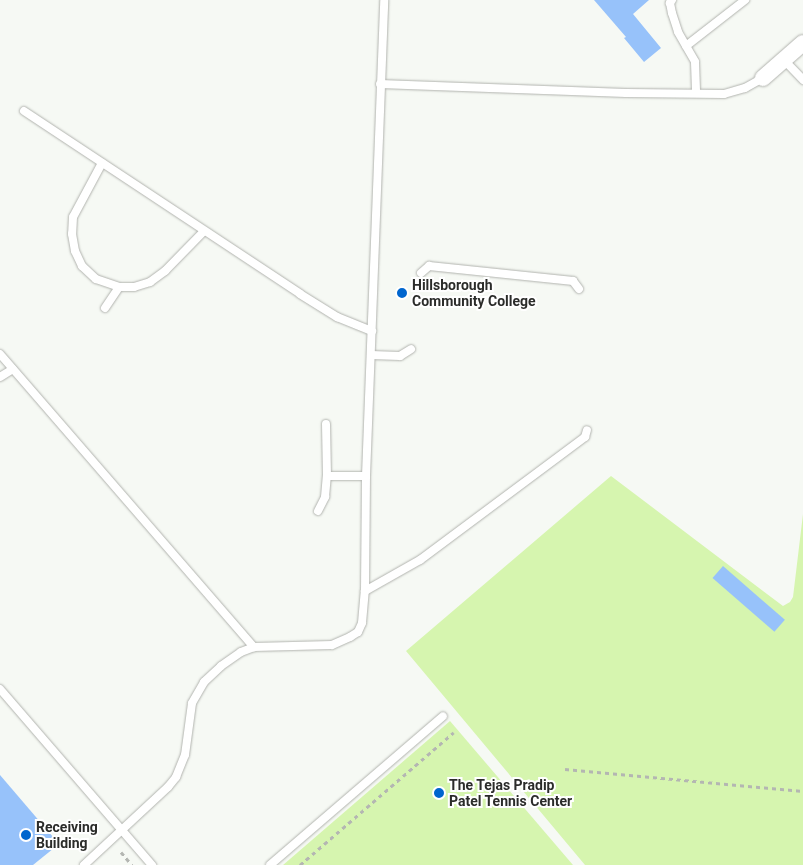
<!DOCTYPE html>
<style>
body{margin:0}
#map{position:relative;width:803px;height:865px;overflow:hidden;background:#f6f9f4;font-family:Roboto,sans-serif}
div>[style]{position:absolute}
.green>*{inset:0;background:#d6f5af}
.building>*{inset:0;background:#97c2fa;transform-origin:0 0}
.path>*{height:3px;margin-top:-1.5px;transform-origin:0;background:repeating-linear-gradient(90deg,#b4b6b2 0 4px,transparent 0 8px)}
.roads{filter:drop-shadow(0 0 1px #b1b3ae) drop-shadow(0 0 1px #b1b3ae)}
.service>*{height:8px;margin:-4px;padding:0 4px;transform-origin:4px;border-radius:4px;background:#fff}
.minor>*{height:16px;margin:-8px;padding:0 8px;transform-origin:8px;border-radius:8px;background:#fff}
.dots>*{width:14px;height:14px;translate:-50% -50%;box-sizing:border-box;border:2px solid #fff;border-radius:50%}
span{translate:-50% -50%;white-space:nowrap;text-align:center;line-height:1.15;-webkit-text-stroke:4px #fff;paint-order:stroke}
.poi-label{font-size:14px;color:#2b2c2a;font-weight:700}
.left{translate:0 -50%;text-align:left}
</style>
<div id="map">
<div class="green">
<div style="clip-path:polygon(611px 476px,783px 606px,790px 602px,793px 597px,803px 514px,803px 865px,585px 865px,406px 651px)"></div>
<div style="clip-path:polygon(450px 721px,573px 865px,283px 865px)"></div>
</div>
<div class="building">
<div style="clip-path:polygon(594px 0,649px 0,633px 14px,661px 48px,644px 62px,624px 38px,626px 37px)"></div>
<div style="left:723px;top:566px;width:82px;height:16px;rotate:41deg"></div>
<div style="clip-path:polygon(0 775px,59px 844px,33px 865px,0 865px)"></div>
</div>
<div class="path">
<div style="left:565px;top:769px;width:239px;rotate:5.3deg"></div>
<div style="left:121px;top:852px;width:17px;rotate:50deg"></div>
<div style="left:300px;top:865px;width:203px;rotate:-40.8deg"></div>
</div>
<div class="roads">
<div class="service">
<div style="left:672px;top:0;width:4px;rotate:124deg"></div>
<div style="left:670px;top:3px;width:10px;rotate:79deg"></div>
<div style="left:672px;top:13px;width:20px;rotate:72deg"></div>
<div style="left:678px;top:32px;width:34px;rotate:60deg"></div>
<div style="left:695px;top:62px;width:31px;rotate:88deg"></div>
<div style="left:686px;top:46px;width:75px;rotate:-37.9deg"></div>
<div style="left:784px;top:60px;width:28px;rotate:46deg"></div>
<div style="left:380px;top:84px;width:246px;rotate:2.1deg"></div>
<div style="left:626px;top:93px;width:98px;rotate:0.6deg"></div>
<div style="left:724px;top:94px;width:22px;rotate:-16deg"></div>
<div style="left:745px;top:88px;width:21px;rotate:-29deg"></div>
<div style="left:24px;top:111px;width:331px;rotate:33.5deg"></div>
<div style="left:300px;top:294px;width:44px;rotate:31.9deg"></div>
<div style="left:337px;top:317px;width:38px;rotate:22deg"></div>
<div style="left:102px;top:163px;width:61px;rotate:118.2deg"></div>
<div style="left:73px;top:217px;width:17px;rotate:93deg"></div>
<div style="left:72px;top:234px;width:17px;rotate:80deg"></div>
<div style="left:75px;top:251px;width:17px;rotate:65deg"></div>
<div style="left:82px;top:266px;width:19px;rotate:43deg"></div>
<div style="left:96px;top:279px;width:24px;rotate:19deg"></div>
<div style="left:119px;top:287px;width:15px"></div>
<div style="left:134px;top:287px;width:17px;rotate:-17deg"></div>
<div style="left:150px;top:282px;width:19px;rotate:-36deg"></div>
<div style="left:165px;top:271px;width:56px;rotate:-45.7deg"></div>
<div style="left:421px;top:273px;width:11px;rotate:-41deg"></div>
<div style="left:429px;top:266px;width:145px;rotate:5.9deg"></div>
<div style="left:573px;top:281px;width:10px;rotate:53deg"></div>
<div style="left:105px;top:308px;width:25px;rotate:-56deg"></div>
<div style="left:0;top:354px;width:388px;rotate:49.1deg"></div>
<div style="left:371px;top:355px;width:29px;rotate:2deg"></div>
<div style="left:400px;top:356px;width:13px;rotate:-32deg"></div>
<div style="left:0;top:377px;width:15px;rotate:-32deg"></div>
<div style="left:326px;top:424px;width:52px;rotate:88.9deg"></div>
<div style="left:318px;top:511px;width:16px;rotate:-63deg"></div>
<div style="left:325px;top:497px;width:21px;rotate:-85deg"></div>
<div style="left:327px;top:476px;width:39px"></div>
<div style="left:365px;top:591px;width:63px;rotate:-29.4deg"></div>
<div style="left:420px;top:560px;width:206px;rotate:-36.7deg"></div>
<div style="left:585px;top:437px;width:7px;rotate:-74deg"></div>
<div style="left:0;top:689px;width:233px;rotate:49.2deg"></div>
<div style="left:84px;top:865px;width:115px;rotate:-42.9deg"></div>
<div style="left:168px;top:787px;width:13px;rotate:-51deg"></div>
<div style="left:176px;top:777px;width:24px;rotate:-68deg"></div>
<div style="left:185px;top:755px;width:52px;rotate:-82.3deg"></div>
<div style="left:192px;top:703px;width:24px;rotate:-60deg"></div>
<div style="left:204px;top:682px;width:23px;rotate:-43deg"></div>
<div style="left:221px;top:666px;width:24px;rotate:-35deg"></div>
<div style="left:241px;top:652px;width:14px;rotate:-21deg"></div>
<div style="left:254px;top:647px;width:78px;rotate:-1.5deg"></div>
<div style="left:332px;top:645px;width:20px;rotate:-24deg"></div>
<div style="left:350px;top:637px;width:9px;rotate:-32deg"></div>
<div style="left:358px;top:632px;width:10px;rotate:-66deg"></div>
<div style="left:362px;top:623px;width:32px;rotate:-85deg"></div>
<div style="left:365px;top:591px;width:115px;rotate:-89.5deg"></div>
<div style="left:366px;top:476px;width:476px;rotate:-87.8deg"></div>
<div style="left:270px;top:865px;width:228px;rotate:-40.7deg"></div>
</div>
<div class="minor">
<div style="left:763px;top:78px;width:53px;rotate:-41.2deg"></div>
</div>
</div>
<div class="dots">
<div style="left:402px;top:293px;background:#0066ce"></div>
<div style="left:439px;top:793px;background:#0066ce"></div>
<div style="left:26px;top:835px;background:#0066ce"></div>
</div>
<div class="poi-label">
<span class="left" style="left:412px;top:293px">Hillsborough<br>Community College</span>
<span class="left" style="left:449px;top:793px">The Tejas Pradip<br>Patel Tennis Center</span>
<span class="left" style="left:36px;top:835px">Receiving<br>Building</span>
</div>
</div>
